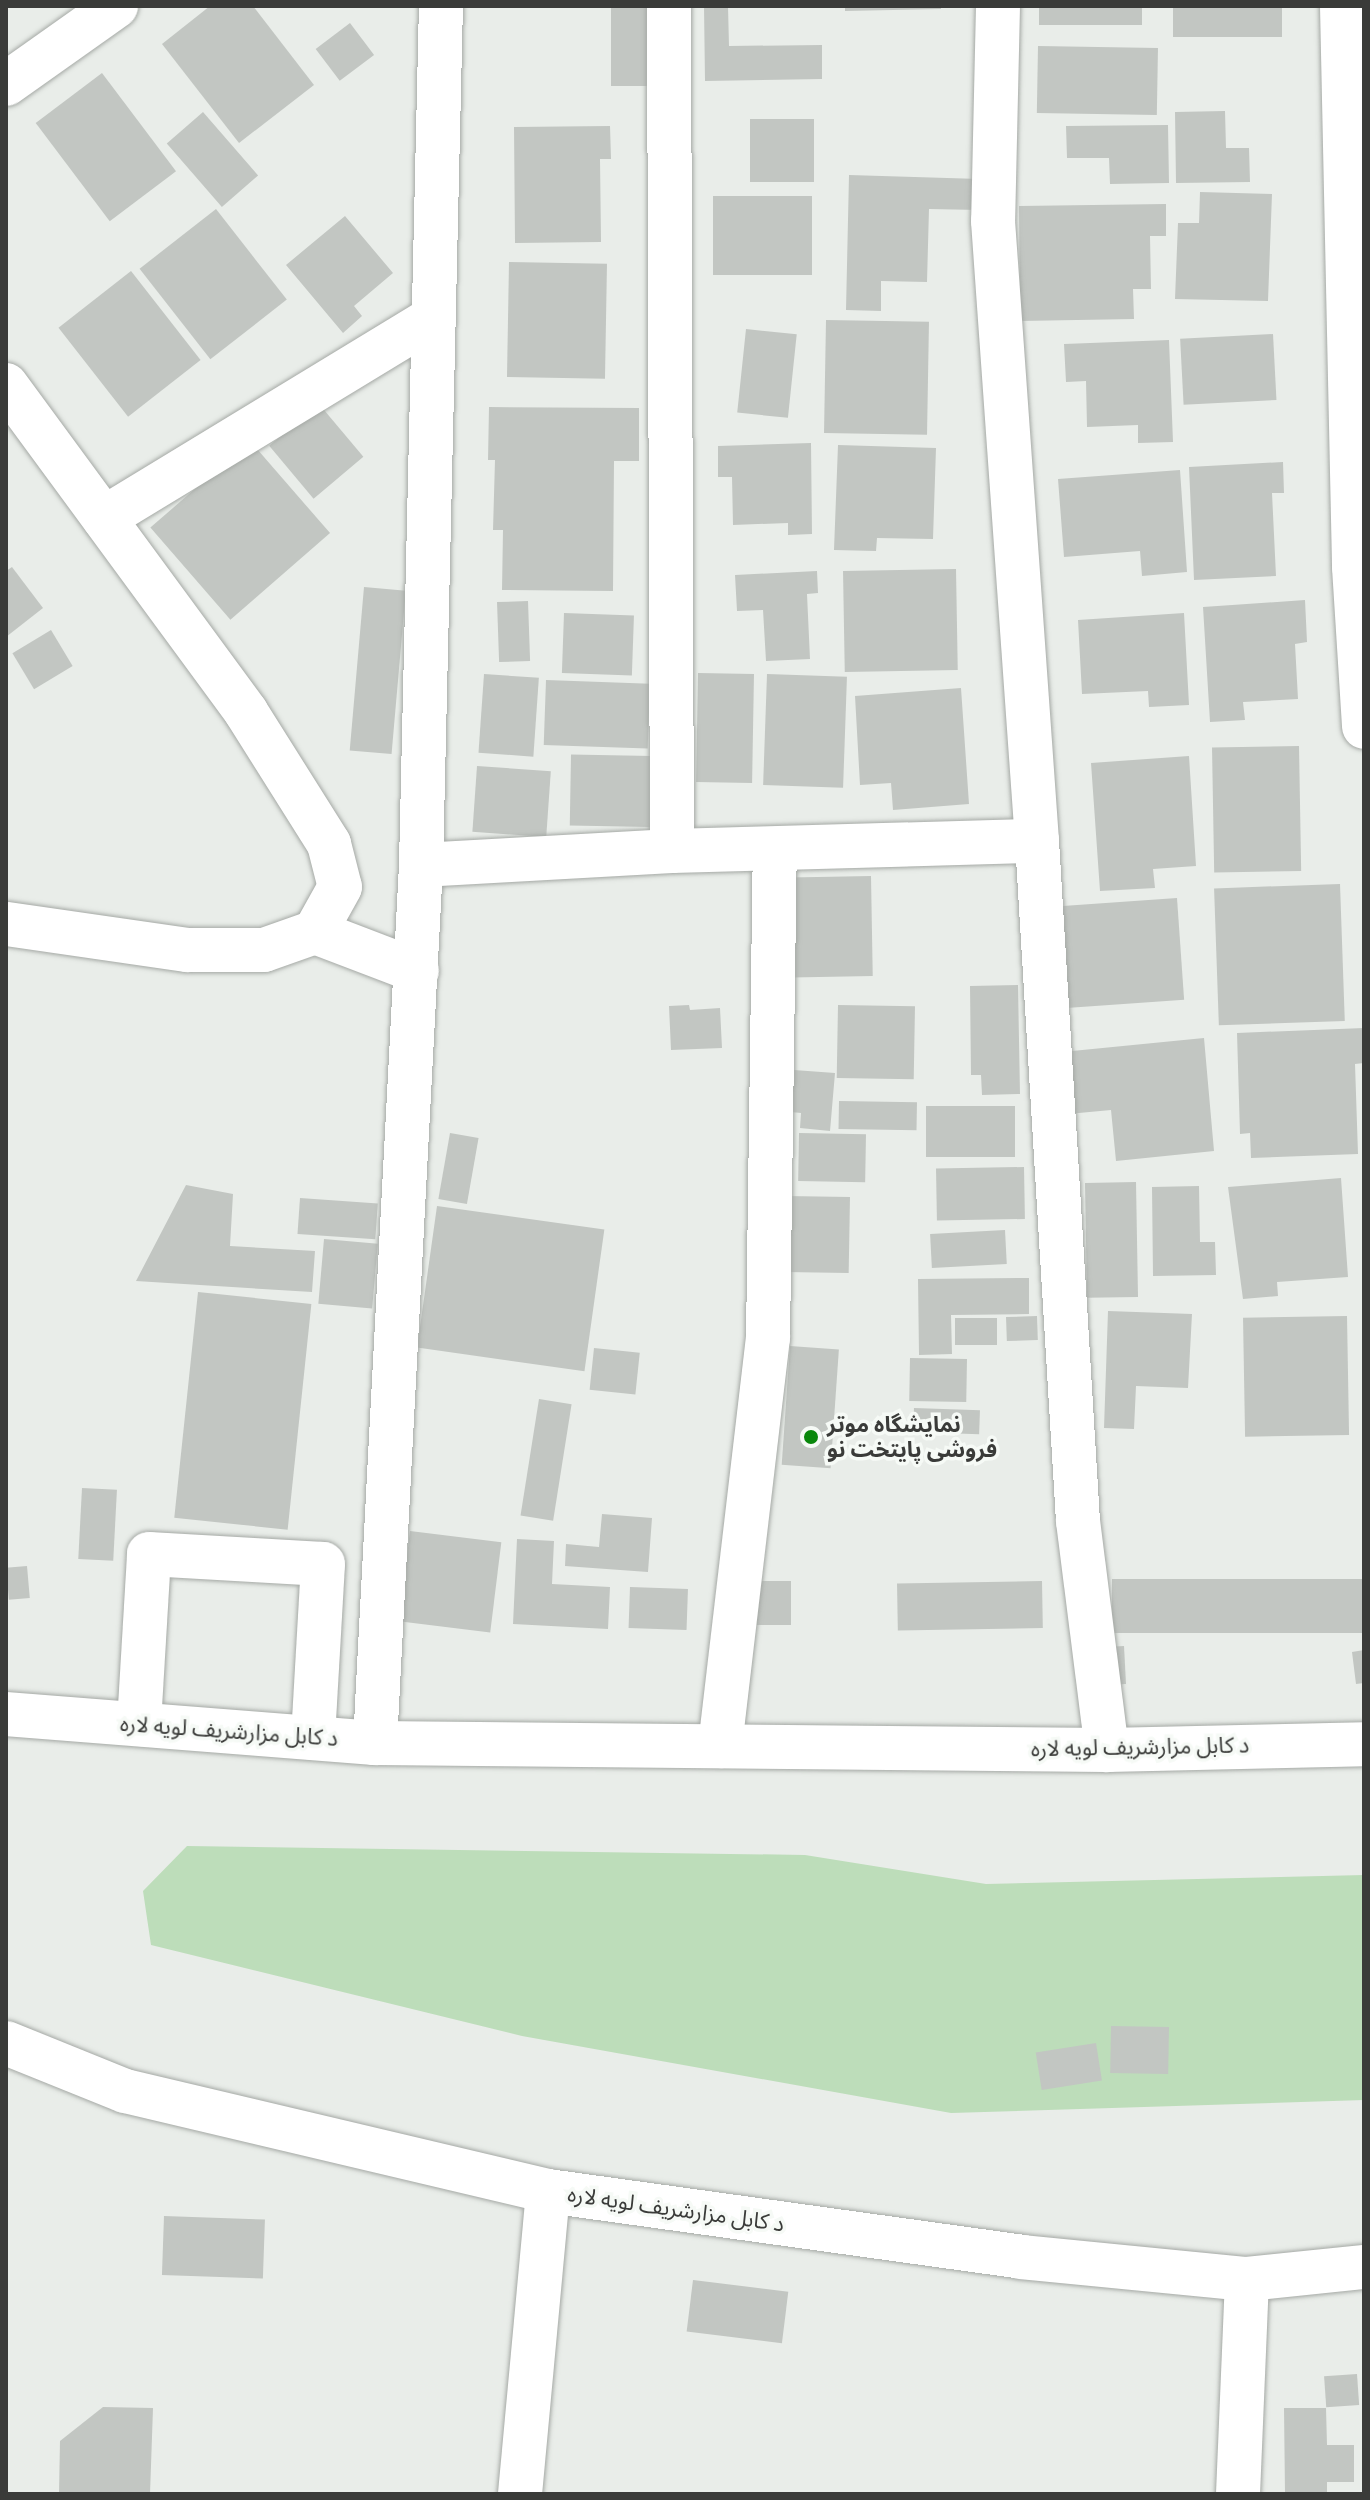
<!DOCTYPE html>
<meta charset="utf-8">
<style>
body{margin:0}
#map{position:relative;width:1370px;height:2500px;overflow:hidden;background:#e9ede9;font-family:Cabin,"Noto Sans Arabic",sans-serif}
div>[style]{position:absolute}
.green>*{inset:0;background:#bdddba}
.building>*{inset:0;background:#c2c6c2;transform-origin:0 0}
.roads{filter:drop-shadow(0 0 2px #a5a9a5) drop-shadow(0 0 2px #a5a9a5)}
.minor>*{height:44px;margin:-22px;padding:0 22px;transform-origin:22px;border-radius:22px;background:#fff}
.highway>*{height:44px;margin:-22px;padding:0 22px;transform-origin:22px;border-radius:22px;background:#fff}
.dots>*{width:22px;height:22px;translate:-50% -50%;box-sizing:border-box;border:4px solid #f6faf6;border-radius:50%}
span{translate:-50% -50%;white-space:nowrap;text-align:center;line-height:1.15;-webkit-text-stroke:7px #f6faf6;paint-order:stroke}
.poi-label{font-size:22px;color:#3a3b39;font-weight:700}
.left{translate:0 -50%;text-align:left}
.street-label{font-size:22px;color:#3a3b39}
.frame{position:absolute;inset:0;border:8px solid #3a3b39;pointer-events:none}
</style>
<div id="map">
<div class="green">
<div style="clip-path:polygon(187px 1846px,805px 1855px,986px 1884px,1364px 1875px,1364px 2100px,951px 2113px,522px 2036px,151px 1945px,143px 1891px)"></div>
</div>
<div class="building">
<div style="clip-path:polygon(210px 6px,253px 6px,314px 85px,239px 143px,162px 44px)"></div>
<div style="left:611px;top:6px;width:40px;height:80px"></div>
<div style="clip-path:polygon(704px 6px,728px 6px,729px 46px,822px 45px,822px 79px,705px 81px)"></div>
<div style="clip-path:polygon(845px 6px,941px 6px,941px 9px,845px 11px)"></div>
<div style="left:1039px;top:6px;width:103px;height:19px"></div>
<div style="left:1173px;top:6px;width:109px;height:31px"></div>
<div style="left:350px;top:23px;width:40px;height:43px;rotate:53deg"></div>
<div style="left:1038px;top:46px;width:120px;height:67px;rotate:1deg"></div>
<div style="left:102px;top:73px;width:123px;height:83px;rotate:53deg"></div>
<div style="clip-path:polygon(1225px 111px,1226px 148px,1249px 148px,1250px 182px,1176px 183px,1175px 112px)"></div>
<div style="left:203px;top:112px;width:84px;height:48px;rotate:49deg"></div>
<div style="left:750px;top:119px;width:64px;height:63px"></div>
<div style="clip-path:polygon(1168px 125px,1169px 183px,1110px 184px,1109px 158px,1067px 158px,1066px 126px)"></div>
<div style="clip-path:polygon(610px 126px,611px 159px,600px 159px,601px 242px,515px 243px,514px 127px)"></div>
<div style="clip-path:polygon(849px 175px,980px 179px,979px 210px,929px 209px,927px 282px,881px 281px,881px 311px,846px 310px)"></div>
<div style="clip-path:polygon(1200px 192px,1272px 194px,1268px 301px,1175px 299px,1178px 223px,1199px 223px)"></div>
<div style="left:713px;top:196px;width:99px;height:79px"></div>
<div style="clip-path:polygon(1166px 204px,1166px 236px,1150px 236px,1151px 289px,1133px 289px,1134px 319px,1020px 321px,1019px 206px)"></div>
<div style="left:216px;top:209px;width:115px;height:97px;rotate:52deg"></div>
<div style="clip-path:polygon(345px 216px,393px 273px,354px 306px,362px 316px,343px 333px,286px 265px)"></div>
<div style="left:509px;top:262px;width:98px;height:115px;rotate:1deg"></div>
<div style="left:131px;top:271px;width:113px;height:92px;rotate:52deg"></div>
<div style="left:826px;top:320px;width:103px;height:113px;rotate:1deg"></div>
<div style="left:746px;top:329px;width:51px;height:84px;rotate:6deg"></div>
<div style="left:1273px;top:334px;width:66px;height:93px;rotate:87deg"></div>
<div style="clip-path:polygon(1169px 340px,1173px 442px,1138px 443px,1138px 425px,1087px 427px,1086px 381px,1066px 382px,1064px 344px)"></div>
<div style="left:319px;top:404px;width:69px;height:65px;rotate:50deg"></div>
<div style="clip-path:polygon(489px 407px,639px 408px,639px 461px,614px 461px,613px 591px,502px 590px,503px 530px,493px 530px,495px 460px,488px 460px)"></div>
<div style="left:250px;top:441px;width:122px;height:132px;rotate:49deg"></div>
<div style="clip-path:polygon(811px 443px,812px 534px,788px 535px,788px 523px,733px 525px,732px 477px,718px 477px,718px 446px)"></div>
<div style="clip-path:polygon(838px 445px,936px 448px,933px 539px,877px 538px,876px 551px,834px 550px)"></div>
<div style="clip-path:polygon(1283px 462px,1284px 493px,1272px 493px,1276px 576px,1194px 580px,1189px 467px)"></div>
<div style="clip-path:polygon(1180px 470px,1187px 572px,1142px 576px,1140px 551px,1064px 557px,1058px 479px)"></div>
<div style="clip-path:polygon(12px 567px,43px 608px,6px 637px,6px 571px)"></div>
<div style="left:956px;top:569px;width:101px;height:113px;rotate:89deg"></div>
<div style="clip-path:polygon(817px 571px,818px 593px,807px 594px,810px 659px,766px 661px,763px 610px,737px 611px,735px 575px)"></div>
<div style="left:364px;top:587px;width:42px;height:164px;rotate:5deg"></div>
<div style="clip-path:polygon(1305px 600px,1307px 642px,1295px 644px,1298px 699px,1243px 702px,1245px 720px,1210px 722px,1203px 607px)"></div>
<div style="left:528px;top:601px;width:60px;height:31px;rotate:88deg"></div>
<div style="left:564px;top:613px;width:70px;height:60px;rotate:2deg"></div>
<div style="clip-path:polygon(1184px 613px,1189px 705px,1149px 707px,1148px 691px,1082px 694px,1078px 620px)"></div>
<div style="left:51px;top:630px;width:42px;height:45px;rotate:59deg"></div>
<div style="left:698px;top:673px;width:56px;height:109px;rotate:1deg"></div>
<div style="left:484px;top:674px;width:55px;height:79px;rotate:4deg"></div>
<div style="left:767px;top:674px;width:80px;height:111px;rotate:2deg"></div>
<div style="left:546px;top:680px;width:104px;height:65px;rotate:2deg"></div>
<div style="clip-path:polygon(961px 688px,969px 804px,893px 810px,891px 783px,860px 785px,855px 696px)"></div>
<div style="left:1299px;top:746px;width:125px;height:87px;rotate:89deg"></div>
<div style="left:652px;top:756px;width:71px;height:81px;rotate:91deg"></div>
<div style="clip-path:polygon(1189px 756px,1196px 866px,1153px 869px,1155px 888px,1100px 891px,1091px 763px)"></div>
<div style="left:477px;top:766px;width:74px;height:66px;rotate:4deg"></div>
<div style="left:871px;top:876px;width:100px;height:81px;rotate:89deg"></div>
<div style="left:1340px;top:884px;width:137px;height:126px;rotate:88deg"></div>
<div style="left:1177px;top:898px;width:102px;height:118px;rotate:86deg"></div>
<div style="clip-path:polygon(1018px 985px,1020px 1094px,982px 1095px,981px 1075px,971px 1075px,970px 986px)"></div>
<div style="clip-path:polygon(689px 1005px,690px 1010px,720px 1008px,722px 1048px,671px 1050px,669px 1006px)"></div>
<div style="left:838px;top:1005px;width:77px;height:73px;rotate:1deg"></div>
<div style="clip-path:polygon(1364px 1028px,1364px 1063px,1355px 1064px,1358px 1154px,1251px 1158px,1250px 1133px,1240px 1134px,1237px 1033px)"></div>
<div style="clip-path:polygon(1204px 1038px,1214px 1151px,1116px 1161px,1111px 1110px,1068px 1114px,1062px 1052px)"></div>
<div style="clip-path:polygon(794px 1070px,835px 1073px,830px 1131px,800px 1128px,801px 1113px,791px 1112px)"></div>
<div style="left:839px;top:1101px;width:78px;height:28px;rotate:1deg"></div>
<div style="left:1015px;top:1106px;width:51px;height:89px;rotate:90deg"></div>
<div style="left:450px;top:1133px;width:29px;height:67px;rotate:10deg"></div>
<div style="left:799px;top:1133px;width:67px;height:48px;rotate:1deg"></div>
<div style="left:1024px;top:1167px;width:52px;height:88px;rotate:89deg"></div>
<div style="clip-path:polygon(1341px 1178px,1348px 1277px,1277px 1282px,1278px 1296px,1243px 1299px,1228px 1187px)"></div>
<div style="left:1136px;top:1182px;width:115px;height:51px;rotate:89deg"></div>
<div style="clip-path:polygon(186px 1185px,233px 1194px,230px 1246px,315px 1251px,312px 1292px,136px 1281px)"></div>
<div style="clip-path:polygon(1199px 1186px,1200px 1242px,1215px 1242px,1216px 1275px,1153px 1276px,1152px 1187px)"></div>
<div style="left:786px;top:1196px;width:64px;height:76px;rotate:1deg"></div>
<div style="left:300px;top:1198px;width:78px;height:36px;rotate:4deg"></div>
<div style="left:437px;top:1206px;width:169px;height:143px;rotate:8deg"></div>
<div style="left:1005px;top:1230px;width:34px;height:75px;rotate:87deg"></div>
<div style="left:324px;top:1239px;width:54px;height:65px;rotate:5deg"></div>
<div style="clip-path:polygon(1029px 1278px,1029px 1314px,951px 1315px,952px 1354px,919px 1355px,918px 1279px)"></div>
<div style="left:198px;top:1292px;width:114px;height:227px;rotate:6deg"></div>
<div style="clip-path:polygon(1108px 1311px,1192px 1314px,1188px 1388px,1136px 1386px,1134px 1429px,1104px 1428px)"></div>
<div style="left:1037px;top:1316px;width:24px;height:31px;rotate:88deg"></div>
<div style="left:1347px;top:1316px;width:119px;height:104px;rotate:89deg"></div>
<div style="left:997px;top:1318px;width:27px;height:42px;rotate:90deg"></div>
<div style="left:790px;top:1346px;width:49px;height:119px;rotate:4deg"></div>
<div style="left:594px;top:1348px;width:46px;height:42px;rotate:6deg"></div>
<div style="left:910px;top:1358px;width:57px;height:43px;rotate:1deg"></div>
<div style="left:539px;top:1399px;width:33px;height:118px;rotate:9deg"></div>
<div style="left:914px;top:1408px;width:66px;height:24px;rotate:2deg"></div>
<div style="left:82px;top:1488px;width:35px;height:71px;rotate:3deg"></div>
<div style="clip-path:polygon(602px 1514px,652px 1518px,648px 1572px,565px 1566px,566px 1544px,599px 1547px)"></div>
<div style="left:410px;top:1531px;width:92px;height:91px;rotate:7deg"></div>
<div style="clip-path:polygon(517px 1539px,554px 1541px,552px 1584px,610px 1587px,608px 1629px,513px 1624px)"></div>
<div style="left:27px;top:1566px;width:32px;height:21px;rotate:85deg"></div>
<div style="left:1364px;top:1579px;width:54px;height:252px;rotate:90deg"></div>
<div style="left:752px;top:1581px;width:39px;height:44px"></div>
<div style="left:1042px;top:1581px;width:47px;height:145px;rotate:89deg"></div>
<div style="left:630px;top:1587px;width:58px;height:41px;rotate:2deg"></div>
<div style="left:1124px;top:1646px;width:38px;height:17px;rotate:87deg"></div>
<div style="clip-path:polygon(1364px 1650px,1364px 1683px,1356px 1684px,1352px 1652px)"></div>
<div style="left:1111px;top:2026px;width:58px;height:47px;rotate:1deg"></div>
<div style="left:1096px;top:2043px;width:38px;height:61px;rotate:81deg"></div>
<div style="left:164px;top:2216px;width:101px;height:59px;rotate:2deg"></div>
<div style="left:693px;top:2280px;width:96px;height:52px;rotate:7deg"></div>
<div style="left:1357px;top:2374px;width:31px;height:33px;rotate:86deg"></div>
<div style="clip-path:polygon(103px 2407px,153px 2408px,150px 2494px,59px 2494px,60px 2441px)"></div>
<div style="clip-path:polygon(1284px 2408px,1326px 2408px,1327px 2445px,1354px 2445px,1354px 2482px,1327px 2482px,1327px 2494px,1285px 2494px)"></div>
</div>
<div class="roads">
<div class="minor">
<div style="left:669px;top:6px;width:845px;rotate:89.8deg"></div>
<div style="left:998px;top:6px;width:215px;rotate:91.3deg"></div>
<div style="left:993px;top:221px;width:622px;rotate:85.94deg"></div>
<div style="left:1037px;top:841px;width:681px;rotate:86.55deg"></div>
<div style="left:1078px;top:1521px;width:231px;rotate:82.8deg"></div>
<div style="left:1342px;top:6px;width:561px;rotate:88.77deg"></div>
<div style="left:1354px;top:567px;width:160px;rotate:86.4deg"></div>
<div style="left:6px;top:84px;width:135px;rotate:-35.3deg"></div>
<div style="left:6px;top:385px;width:406px;rotate:53.7deg"></div>
<div style="left:246px;top:712px;width:156px;rotate:57.8deg"></div>
<div style="left:329px;top:844px;width:44px;rotate:75.7deg"></div>
<div style="left:340px;top:887px;width:51px;rotate:119.1deg"></div>
<div style="left:315px;top:932px;width:54px;rotate:160.6deg"></div>
<div style="left:264px;top:950px;width:77px;rotate:180deg"></div>
<div style="left:187px;top:950px;width:183px;rotate:-171.8deg"></div>
<div style="left:104px;top:518px;width:386px;rotate:-31.3deg"></div>
<div style="left:421px;top:865px;width:251px;rotate:-3.2deg"></div>
<div style="left:672px;top:851px;width:365px;rotate:-1.6deg"></div>
<div style="left:315px;top:932px;width:109px;rotate:20.9deg"></div>
<div style="left:139px;top:1724px;width:170px;rotate:-86.6deg"></div>
<div style="left:149px;top:1554px;width:174px;rotate:3.3deg"></div>
<div style="left:323px;top:1564px;width:174px;rotate:93.3deg"></div>
<div style="left:375px;top:1743px;width:879px;rotate:-87deg"></div>
<div style="left:421px;top:865px;width:859px;rotate:-88.67deg"></div>
<div style="left:720px;top:1746px;width:411px;rotate:-83.3deg"></div>
<div style="left:768px;top:1338px;width:489px;rotate:-89.2deg"></div>
<div style="left:520px;top:2494px;width:304px;rotate:-84.7deg"></div>
<div style="left:1238px;top:2494px;width:215px;rotate:-87.6deg"></div>
</div>
<div class="highway">
<div style="left:6px;top:1714px;width:370px;rotate:4.5deg"></div>
<div style="left:375px;top:1743px;width:732px;rotate:0.55deg"></div>
<div style="left:1107px;top:1750px;width:257px;rotate:-1.3deg"></div>
<div style="left:6px;top:2043px;width:128px;rotate:22deg"></div>
<div style="left:125px;top:2091px;width:435px;rotate:13.3deg"></div>
<div style="left:548px;top:2191px;width:478px;rotate:7.9deg"></div>
<div style="left:1021px;top:2257px;width:227px;rotate:5.6deg"></div>
<div style="left:1247px;top:2279px;width:118px;rotate:-5.9deg"></div>
</div>
</div>
<div class="dots">
<div style="left:811px;top:1437px;background:#09870b"></div>
</div>
<div class="poi-label">
<span class="left" style="left:827px;top:1437px">نمایشگاه موتر<br>فروشی پایتخت نو</span>
</div>
<div class="street-label">
<span style="left:229px;top:1731px;rotate:4deg">د کابل مزارشریف لویه لاره</span>
<span style="left:1140px;top:1747px;rotate:-1deg">د کابل مزارشریف لویه لاره</span>
<span style="left:676px;top:2209px;rotate:8deg">د کابل مزارشریف لویه لاره</span>
</div>
<div class="frame"></div>
</div>
